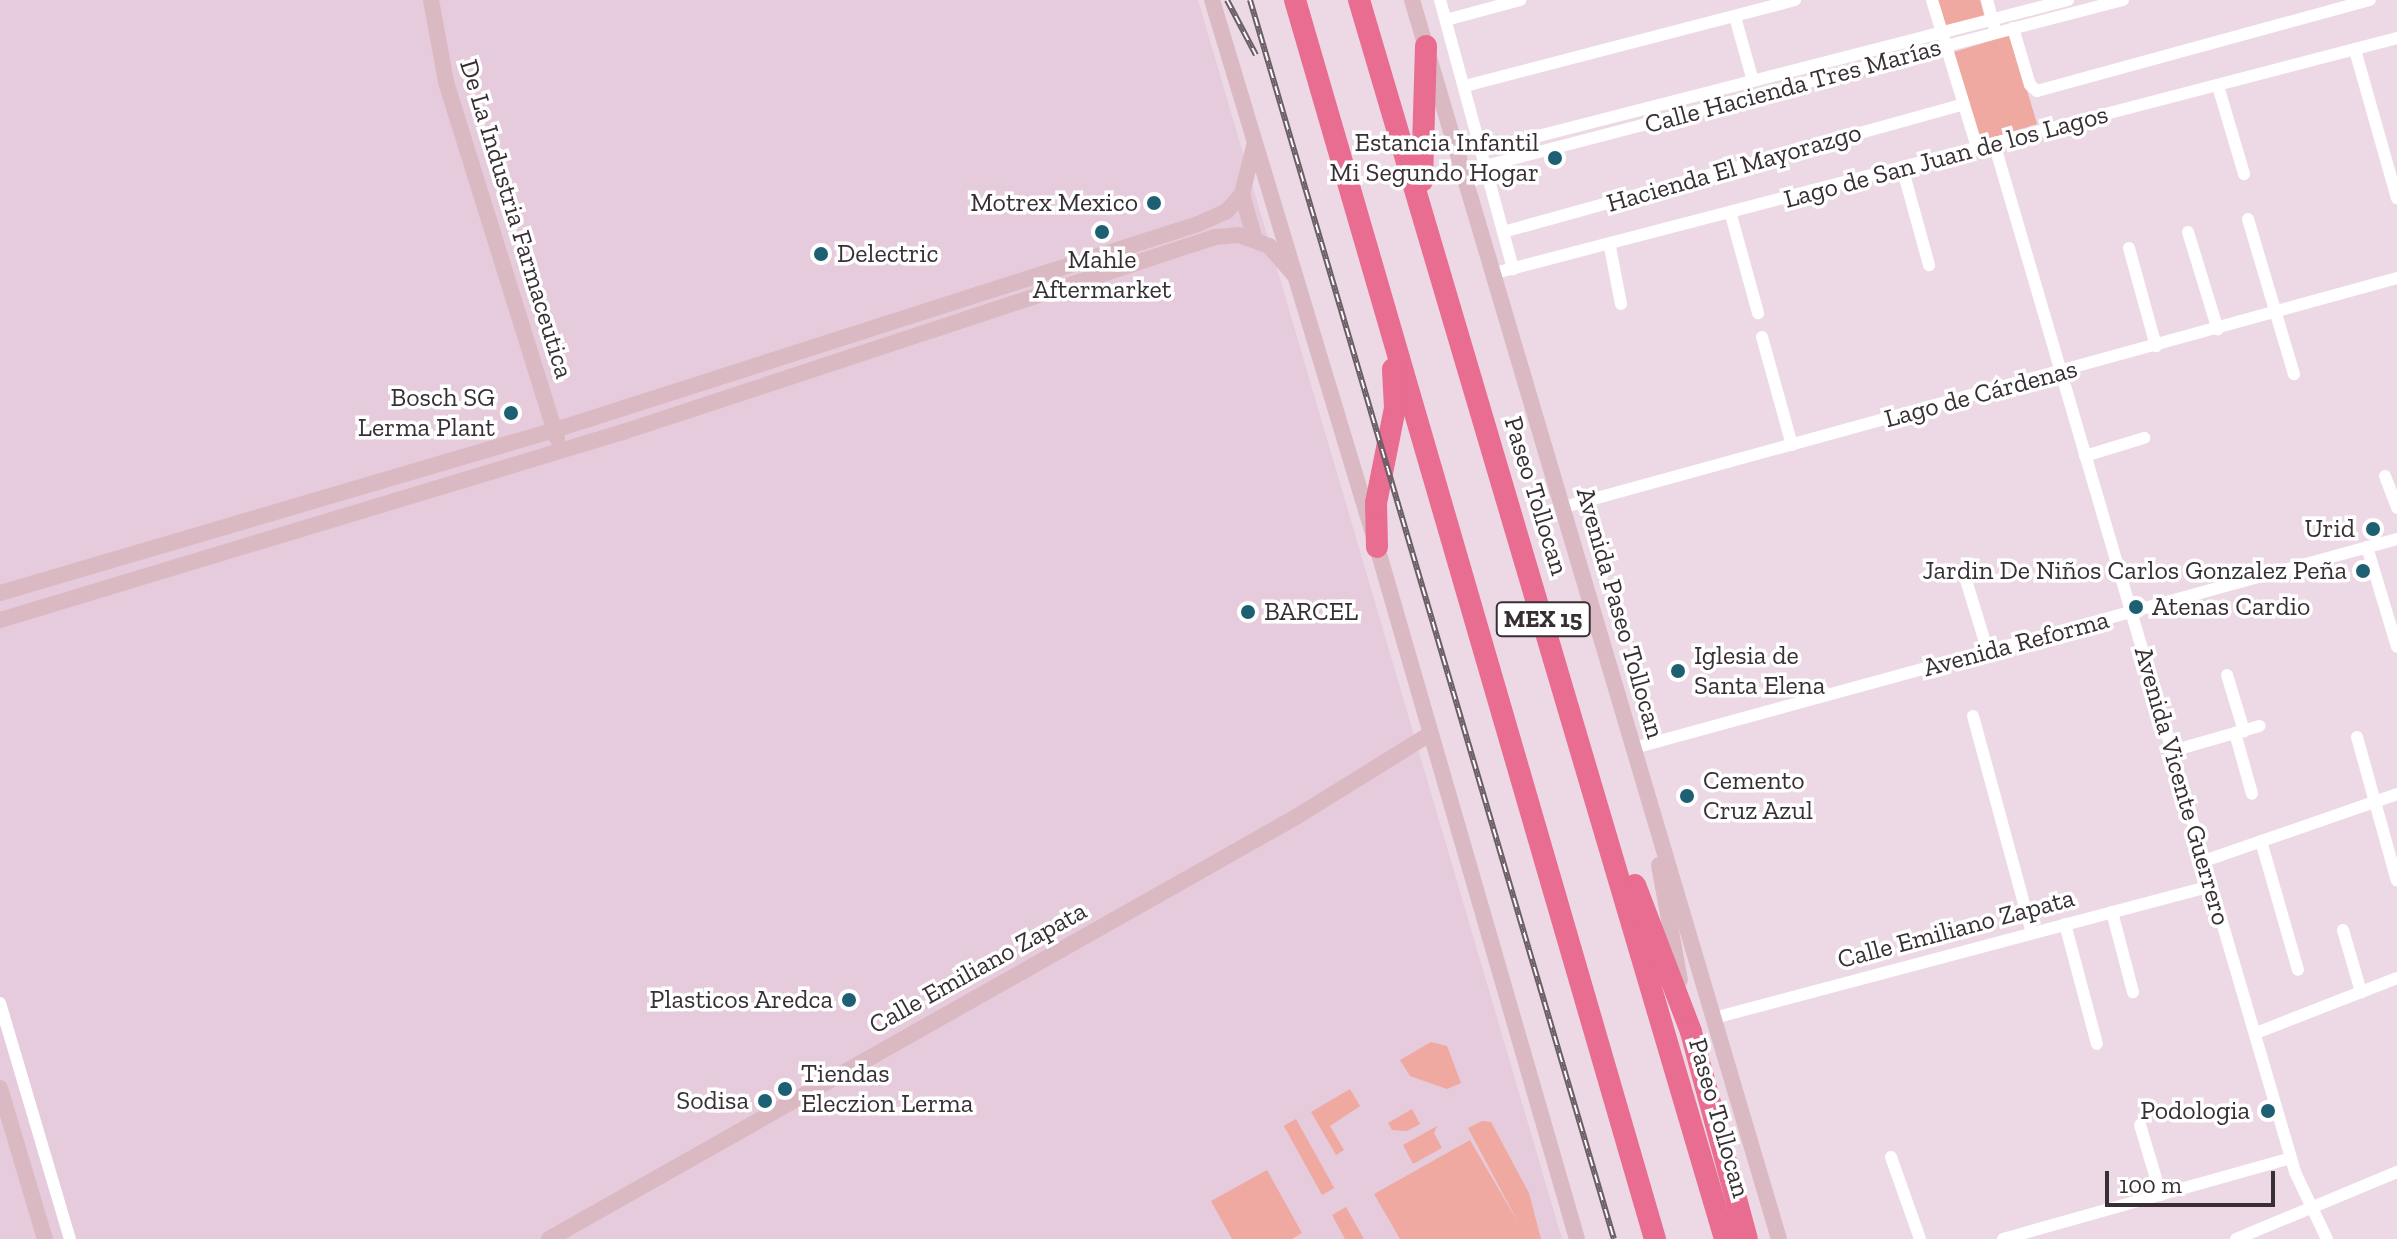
<!DOCTYPE html>
<meta charset="utf-8">
<style>
body{margin:0}
#map{position:relative;width:2397px;height:1239px;overflow:hidden;background:#ecd9e5;font-family:"Zilla Slab",serif}
div>[style]{position:absolute}
.built>*{inset:0;background:#e5cbdb}
.green>*{inset:0;background:#efa9a1;transform-origin:0 0}
.street>*{height:12px;margin:-6px;padding:0 6px;transform-origin:6px;border-radius:6px;background:#fff}
.secondary>*{height:16px;margin:-8px;padding:0 8px;transform-origin:8px;border-radius:8px;background:#dab9c3}
.highway>*{height:22px;margin:-11px;padding:0 11px;transform-origin:11px;border-radius:11px;background:#e96c91}
.rail>*{height:6px;margin-top:-3px;transform-origin:0;background:repeating-linear-gradient(90deg,#fff 0 9px,#6b5f66 0 18px);box-sizing:border-box;border-block:2px solid #6b5f66}
.dots>*{width:22px;height:22px;translate:-50% -50%;box-sizing:border-box;border:4px solid #fff;border-radius:50%}
span{translate:-50% -50%;white-space:nowrap;text-align:center;line-height:1.15;-webkit-text-stroke:7px #fff;paint-order:stroke}
.shield-label span{padding:2px 6px;background:#fff;border:2px solid;border-radius:6px;-webkit-text-stroke-width:0}
.shield-label{font-size:24px;color:#372f34;font-weight:700}
.street-label{font-size:26px;color:#372f34}
.poi-label{font-size:26px;color:#372f34}
.right{translate:-100% -50%;text-align:right}
.left{translate:0 -50%;text-align:left}
.scale{position:absolute;left:2105px;top:1171px;width:170px;height:36px;box-sizing:border-box;border:4px solid #372f34;border-top:0;padding-left:10px;font-size:24px;line-height:28px;white-space:nowrap;color:#372f34;-webkit-text-stroke:6px #fff;paint-order:stroke}
</style>
<div id="map">
<div class="built">
<div style="clip-path:polygon(0 0,1198px 0,1562px 1239px,0 1239px)"></div>
</div>
<div class="green">
<div style="clip-path:polygon(1935px 0,1980px 0,1985px 19px,1943px 29px)"></div>
<div style="left:2010px;top:35px;width:93px;height:61px;rotate:73deg"></div>
<div style="clip-path:polygon(1431px 1042px,1447px 1046px,1461px 1083px,1447px 1089px,1410px 1076px,1400px 1060px)"></div>
<div style="clip-path:polygon(1350px 1089px,1360px 1106px,1330px 1126px,1344px 1150px,1336px 1155px,1311px 1112px)"></div>
<div style="clip-path:polygon(1412px 1109px,1420px 1124px,1407px 1131px,1392px 1130px,1388px 1123px)"></div>
<div style="left:1296px;top:1119px;width:79px;height:14px;rotate:61deg"></div>
<div style="clip-path:polygon(1482px 1121px,1491px 1122px,1529px 1193px,1541px 1239px,1400px 1239px,1374px 1194px,1470px 1140px,1519px 1224px,1468px 1128px)"></div>
<div style="clip-path:polygon(1437px 1126px,1434px 1133px,1442px 1148px,1413px 1164px,1403px 1145px)"></div>
<div style="clip-path:polygon(1267px 1170px,1302px 1233px,1292px 1239px,1232px 1239px,1211px 1201px)"></div>
<div style="clip-path:polygon(1346px 1207px,1364px 1239px,1345px 1239px,1332px 1215px)"></div>
</div>
<div class="street">
<div style="left:1440px;top:0;width:279px;rotate:74.8deg"></div>
<div style="left:1932px;top:0;width:154px;rotate:73deg"></div>
<div style="left:1987px;top:0;width:27px;rotate:75deg"></div>
<div style="left:1735px;top:17px;width:66px;rotate:74.3deg"></div>
<div style="left:1446px;top:20px;width:77px;rotate:-15.1deg"></div>
<div style="left:2013px;top:28px;width:59px;rotate:73.4deg"></div>
<div style="left:2030px;top:85px;width:9px;rotate:41deg"></div>
<div style="left:2037px;top:91px;width:345px;rotate:-15.3deg"></div>
<div style="left:2355px;top:50px;width:154px;rotate:74.2deg"></div>
<div style="left:1465px;top:86px;width:341px;rotate:-14.6deg"></div>
<div style="left:2218px;top:86px;width:92px;rotate:73.5deg"></div>
<div style="left:1994px;top:143px;width:1072px;rotate:73.69deg"></div>
<div style="left:2295px;top:1172px;width:74px;rotate:64.5deg"></div>
<div style="left:1458px;top:145px;width:26px;rotate:11deg"></div>
<div style="left:1484px;top:150px;width:603px;rotate:-14.4deg"></div>
<div style="left:1902px;top:167px;width:102px;rotate:74.6deg"></div>
<div style="left:1470px;top:184px;width:27px;rotate:-45deg"></div>
<div style="left:1489px;top:165px;width:655px;rotate:-14.59deg"></div>
<div style="left:1731px;top:215px;width:102px;rotate:74.6deg"></div>
<div style="left:2248px;top:219px;width:162px;rotate:73.5deg"></div>
<div style="left:1503px;top:232px;width:478px;rotate:-15.5deg"></div>
<div style="left:2188px;top:232px;width:102px;rotate:73deg"></div>
<div style="left:1610px;top:247px;width:58px;rotate:79.1deg"></div>
<div style="left:2129px;top:248px;width:102px;rotate:74.6deg"></div>
<div style="left:1495px;top:273px;width:932px;rotate:-14.6deg"></div>
<div style="left:1762px;top:337px;width:112px;rotate:74.5deg"></div>
<div style="left:2085px;top:456px;width:62px;rotate:-17deg"></div>
<div style="left:2385px;top:476px;width:34px;rotate:69deg"></div>
<div style="left:1564px;top:507px;width:864px;rotate:-15.37deg"></div>
<div style="left:2367px;top:547px;width:104px;rotate:73.3deg"></div>
<div style="left:1966px;top:580px;width:75px;rotate:73deg"></div>
<div style="left:2227px;top:675px;width:59px;rotate:73.1deg"></div>
<div style="left:1973px;top:716px;width:225px;rotate:74.8deg"></div>
<div style="left:2235px;top:733px;width:63px;rotate:74.4deg"></div>
<div style="left:2357px;top:737px;width:149px;rotate:74.5deg"></div>
<div style="left:1634px;top:748px;width:791px;rotate:-15.32deg"></div>
<div style="left:2172px;top:751px;width:91px;rotate:-16deg"></div>
<div style="left:2261px;top:841px;width:134px;rotate:74deg"></div>
<div style="left:2204px;top:861px;width:204px;rotate:-19.1deg"></div>
<div style="left:2112px;top:912px;width:83px;rotate:75.3deg"></div>
<div style="left:2065px;top:924px;width:124px;rotate:75.1deg"></div>
<div style="left:2343px;top:930px;width:65px;rotate:73.8deg"></div>
<div style="left:0;top:1003px;width:246px;rotate:73.5deg"></div>
<div style="left:1714px;top:1018px;width:514px;rotate:-14.87deg"></div>
<div style="left:2256px;top:1033px;width:151px;rotate:-21.3deg"></div>
<div style="left:2140px;top:1125px;width:73px;rotate:73.3deg"></div>
<div style="left:1891px;top:1157px;width:87px;rotate:70.5deg"></div>
<div style="left:2003px;top:1239px;width:299px;rotate:-15.7deg"></div>
<div style="left:2236px;top:1239px;width:174px;rotate:-22.6deg"></div>
</div>
<div class="secondary">
<div style="left:431px;top:0;width:83px;rotate:79.6deg"></div>
<div style="left:446px;top:82px;width:373px;rotate:72.7deg"></div>
<div style="left:1212px;top:0;width:571px;rotate:73.21deg"></div>
<div style="left:1377px;top:547px;width:720px;rotate:73.88deg"></div>
<div style="left:1412px;top:0;width:1292px;rotate:73.5deg"></div>
<div style="left:1242px;top:194px;width:48px;rotate:74.2deg"></div>
<div style="left:0;top:593px;width:578px;rotate:-16.37deg"></div>
<div style="left:555px;top:430px;width:675px;rotate:-17.76deg"></div>
<div style="left:1198px;top:224px;width:32px;rotate:-24deg"></div>
<div style="left:1227px;top:211px;width:23px;rotate:-49deg"></div>
<div style="left:1242px;top:194px;width:49px;rotate:-76deg"></div>
<div style="left:0;top:620px;width:651px;rotate:-16.79deg"></div>
<div style="left:623px;top:432px;width:623px;rotate:-18.23deg"></div>
<div style="left:1215px;top:237px;width:24px;rotate:-5deg"></div>
<div style="left:1239px;top:235px;width:32px;rotate:20deg"></div>
<div style="left:1269px;top:246px;width:40px;rotate:49deg"></div>
<div style="left:1659px;top:865px;width:117px;rotate:79.7deg"></div>
<div style="left:0;top:1088px;width:158px;rotate:73.4deg"></div>
<div style="left:549px;top:1239px;width:858px;rotate:-29.46deg"></div>
<div style="left:1296px;top:817px;width:155px;rotate:-31.8deg"></div>
</div>
<div class="highway">
<div style="left:1295px;top:0;width:1290px;rotate:73.8deg"></div>
<div style="left:1359px;top:0;width:1292px;rotate:73.54deg"></div>
<div style="left:1422px;top:181px;width:135px;rotate:-88.3deg"></div>
<div style="left:1377px;top:547px;width:44px;rotate:-91.3deg"></div>
<div style="left:1376px;top:503px;width:97px;rotate:-78.7deg"></div>
<div style="left:1395px;top:408px;width:39px;rotate:-93deg"></div>
<div style="left:1635px;top:885px;width:157px;rotate:69.1deg"></div>
<div style="left:1691px;top:1032px;width:214px;rotate:74.9deg"></div>
</div>
<div class="rail">
<div style="left:1227px;top:0;width:62px;rotate:62.2deg"></div>
<div style="left:1250px;top:0;width:1291px;rotate:73.63deg"></div>
</div>
<div class="dots">
<div style="left:1555px;top:158px;background:#1d5f73"></div>
<div style="left:1154px;top:203px;background:#1d5f73"></div>
<div style="left:1102px;top:232px;background:#1d5f73"></div>
<div style="left:821px;top:254px;background:#1d5f73"></div>
<div style="left:511px;top:413px;background:#1d5f73"></div>
<div style="left:2373px;top:529px;background:#1d5f73"></div>
<div style="left:2363px;top:571px;background:#1d5f73"></div>
<div style="left:2136px;top:607px;background:#1d5f73"></div>
<div style="left:1248px;top:612px;background:#1d5f73"></div>
<div style="left:1678px;top:671px;background:#1d5f73"></div>
<div style="left:1687px;top:796px;background:#1d5f73"></div>
<div style="left:849px;top:1000px;background:#1d5f73"></div>
<div style="left:785px;top:1089px;background:#1d5f73"></div>
<div style="left:765px;top:1101px;background:#1d5f73"></div>
<div style="left:2268px;top:1111px;background:#1d5f73"></div>
</div>
<div class="shield-label">
<span style="left:1543px;top:619px">MEX 15</span>
</div>
<div class="street-label">
<span style="left:1793px;top:86px;rotate:-15deg">Calle Hacienda Tres Marías</span>
<span style="left:1946px;top:157px;rotate:-15deg">Lago de San Juan de los Lagos</span>
<span style="left:1734px;top:168px;rotate:-16deg">Hacienda El Mayorazgo</span>
<span style="left:516px;top:219px;rotate:73deg">De La Industria Farmaceutica</span>
<span style="left:1981px;top:394px;rotate:-15deg">Lago de Cárdenas</span>
<span style="left:1536px;top:496px;rotate:73deg">Paseo Tollocan</span>
<span style="left:1620px;top:613px;rotate:74deg">Avenida Paseo Tollocan</span>
<span style="left:2016px;top:644px;rotate:-15deg">Avenida Reforma</span>
<span style="left:2182px;top:786px;rotate:74deg">Avenida Vicente Guerrero</span>
<span style="left:1956px;top:929px;rotate:-15deg">Calle Emiliano Zapata</span>
<span style="left:978px;top:968px;rotate:-29deg">Calle Emiliano Zapata</span>
<span style="left:1719px;top:1118px;rotate:74deg">Paseo Tollocan</span>
</div>
<div class="poi-label">
<span class="right" style="left:1539px;top:158px">Estancia Infantil<br>Mi Segundo Hogar</span>
<span class="right" style="left:1138px;top:203px">Motrex Mexico</span>
<span class="left" style="left:837px;top:254px">Delectric</span>
<span style="left:1102px;top:275px">Mahle<br>Aftermarket</span>
<span class="right" style="left:495px;top:413px">Bosch SG<br>Lerma Plant</span>
<span class="right" style="left:2355px;top:529px">Urid</span>
<span class="right" style="left:2347px;top:571px">Jardin De Niños Carlos Gonzalez Peña</span>
<span class="left" style="left:2152px;top:607px">Atenas Cardio</span>
<span class="left" style="left:1264px;top:612px">BARCEL</span>
<span class="left" style="left:1694px;top:671px">Iglesia de<br>Santa Elena</span>
<span class="left" style="left:1703px;top:796px">Cemento<br>Cruz Azul</span>
<span class="right" style="left:833px;top:1000px">Plasticos Aredca</span>
<span class="left" style="left:801px;top:1089px">Tiendas<br>Eleczion Lerma</span>
<span class="right" style="left:749px;top:1101px">Sodisa</span>
<span class="right" style="left:2250px;top:1111px">Podologia</span>
</div>
<div class="scale">100 m</div>
</div>
